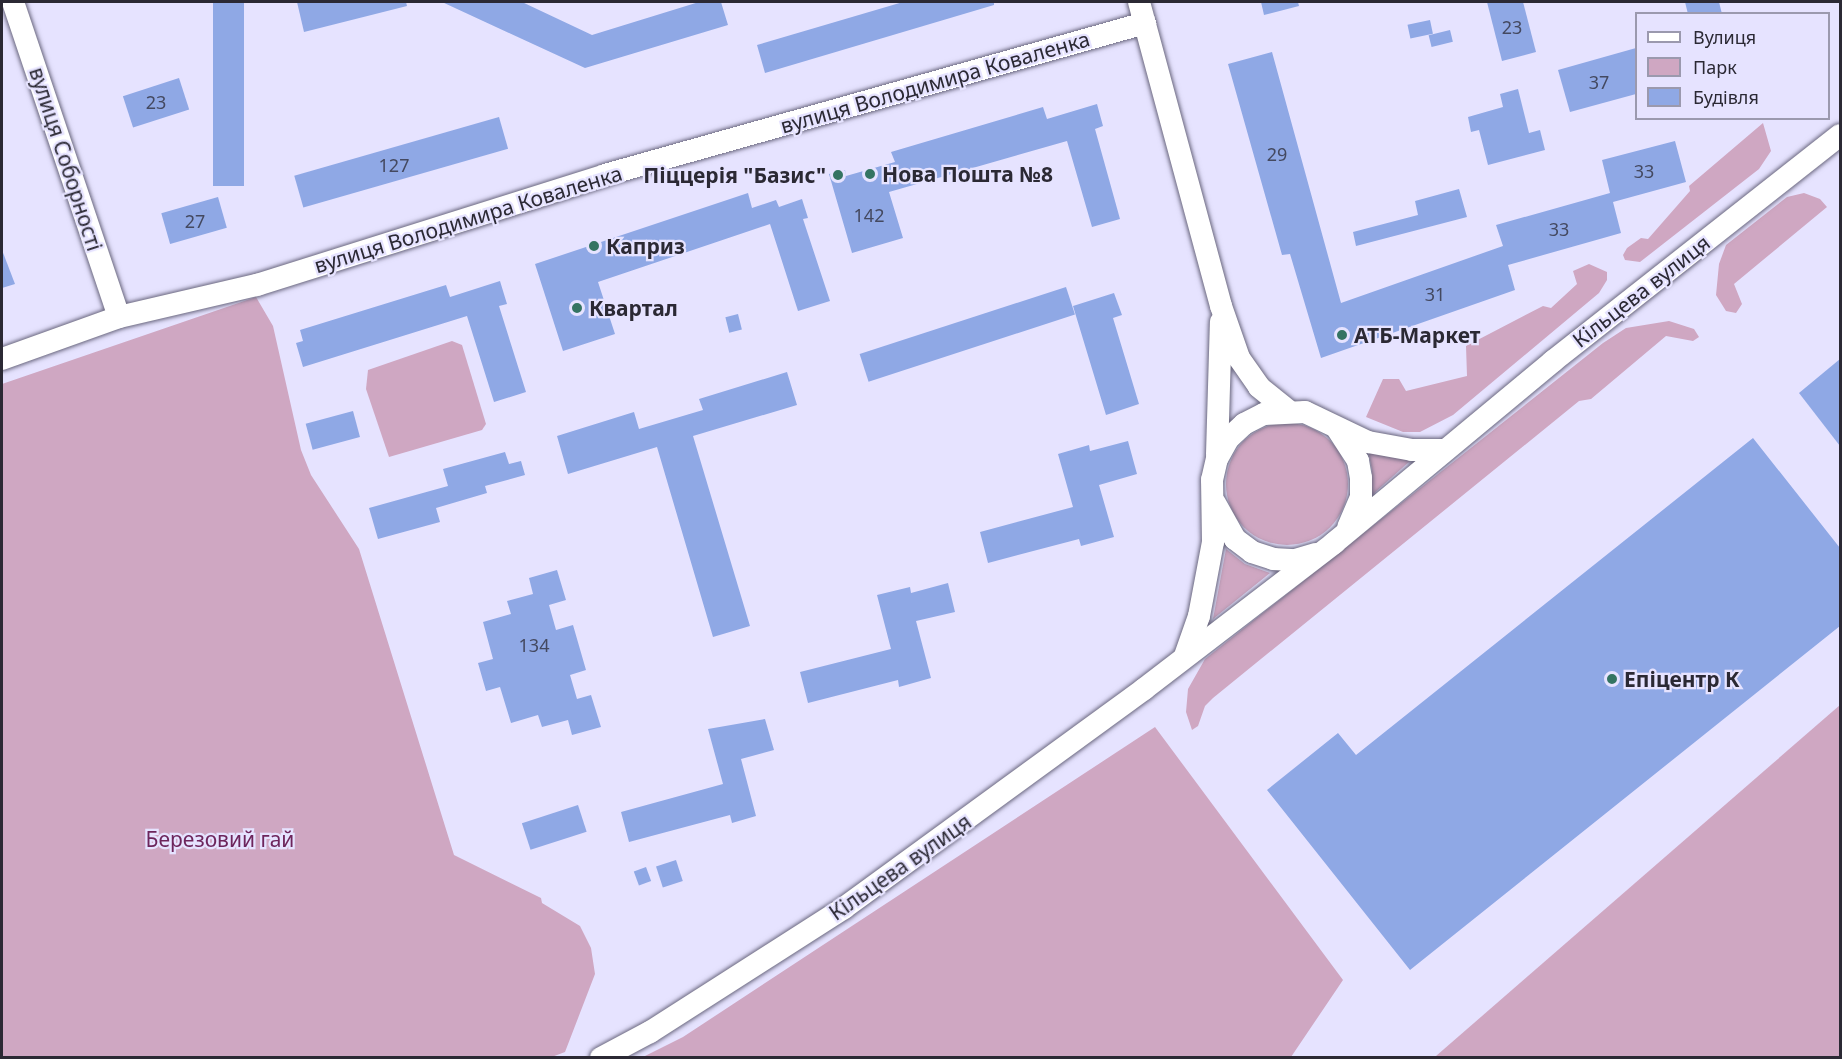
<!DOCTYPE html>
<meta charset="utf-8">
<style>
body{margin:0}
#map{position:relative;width:1842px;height:1059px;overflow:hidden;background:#e6e3ff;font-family:"Noto Sans",sans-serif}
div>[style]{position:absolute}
.green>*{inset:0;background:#cfa7c2}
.round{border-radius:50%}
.building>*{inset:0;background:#8fa8e5;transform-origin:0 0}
.roads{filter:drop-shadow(0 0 2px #6a677f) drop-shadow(0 0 2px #6a677f)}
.secondary>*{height:22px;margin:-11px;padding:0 11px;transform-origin:11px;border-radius:11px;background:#fff}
.dots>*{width:16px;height:16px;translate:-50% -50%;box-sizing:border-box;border:3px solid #e6e3ff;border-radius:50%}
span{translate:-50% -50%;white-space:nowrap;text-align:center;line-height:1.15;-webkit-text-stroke:4.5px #e6e3ff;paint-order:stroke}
.number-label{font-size:18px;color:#444960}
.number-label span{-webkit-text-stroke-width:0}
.street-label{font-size:21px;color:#2b2934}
.poi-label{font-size:21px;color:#2b2934;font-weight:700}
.left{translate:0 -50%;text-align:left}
.right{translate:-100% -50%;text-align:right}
.park-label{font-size:21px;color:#6d255c}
.frame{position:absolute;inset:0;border:3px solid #2b2934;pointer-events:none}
.legend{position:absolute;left:1635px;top:12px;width:195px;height:108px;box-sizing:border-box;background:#e6e3ff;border:2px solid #9b99ae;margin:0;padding:8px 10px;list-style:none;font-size:18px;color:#2b2934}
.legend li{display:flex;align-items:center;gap:12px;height:30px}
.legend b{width:30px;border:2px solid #9b99ae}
</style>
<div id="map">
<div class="green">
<div style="clip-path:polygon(1763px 123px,1771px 151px,1759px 169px,1640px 262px,1625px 260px,1623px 255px,1627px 248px,1641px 238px,1648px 239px,1690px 191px,1689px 186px)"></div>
<div style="clip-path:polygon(1804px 193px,1820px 199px,1827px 207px,1734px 284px,1742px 304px,1736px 313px,1726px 311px,1716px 295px,1719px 264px,1726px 245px,1787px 197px)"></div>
<div style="clip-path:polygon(1589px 264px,1607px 272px,1607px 280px,1599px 293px,1453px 415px,1420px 432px,1403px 432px,1366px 417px,1383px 379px,1399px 379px,1406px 391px,1467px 376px,1466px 346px,1543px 306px,1551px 308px,1577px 284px,1573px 271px)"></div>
<div style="clip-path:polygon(256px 297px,273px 326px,301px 450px,311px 475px,359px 549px,454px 855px,541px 898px,542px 903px,580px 926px,591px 948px,595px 974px,565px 1052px,549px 1058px,2px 1057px,2px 384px)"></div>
<div style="clip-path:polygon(1669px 321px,1694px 329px,1699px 337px,1693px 341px,1666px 336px,1591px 399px,1579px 401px,1213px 698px,1205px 706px,1198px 726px,1192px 730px,1186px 712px,1188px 689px,1205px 659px,1603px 343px,1626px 328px)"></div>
<div style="clip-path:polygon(452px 341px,462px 345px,486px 424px,482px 430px,389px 457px,366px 389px,368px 370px)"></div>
<div class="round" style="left:1226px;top:423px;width:122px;height:122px"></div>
<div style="clip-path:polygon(1368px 450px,1410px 461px,1372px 495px,1372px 470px)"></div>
<div style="clip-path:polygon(1226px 549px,1245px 564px,1270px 573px,1213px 619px)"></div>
<div style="clip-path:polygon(1840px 705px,1840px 1057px,1436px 1056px)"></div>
<div style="clip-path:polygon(1155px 727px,1343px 980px,1291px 1057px,643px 1057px,683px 1037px)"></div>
</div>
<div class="building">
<div style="left:213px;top:2px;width:31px;height:184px"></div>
<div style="clip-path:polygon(297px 2px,406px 2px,407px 6px,304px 32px)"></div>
<div style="clip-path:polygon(442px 2px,522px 2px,592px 35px,699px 2px,721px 2px,728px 25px,585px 68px)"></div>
<div style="clip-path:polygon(903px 2px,994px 2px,994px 5px,765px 73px,757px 45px)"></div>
<div style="clip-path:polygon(1261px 2px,1298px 2px,1299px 6px,1264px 15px)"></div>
<div style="clip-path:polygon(1487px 2px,1523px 2px,1536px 52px,1502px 61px)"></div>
<div style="clip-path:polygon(1685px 2px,1719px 2px,1722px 14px,1688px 14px)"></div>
<div style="left:1430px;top:20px;width:14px;height:23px;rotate:78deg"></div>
<div style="left:1450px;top:30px;width:12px;height:22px;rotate:76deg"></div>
<div style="clip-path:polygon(1636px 48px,1636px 94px,1570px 112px,1558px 70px)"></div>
<div style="clip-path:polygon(1272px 52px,1341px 303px,1503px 246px,1496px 225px,1610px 193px,1602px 160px,1675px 141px,1686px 182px,1613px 202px,1621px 233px,1508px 265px,1515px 290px,1321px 358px,1290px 254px,1282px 255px,1228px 64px)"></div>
<div style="left:179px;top:78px;width:33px;height:59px;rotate:72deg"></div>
<div style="clip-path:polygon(1518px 89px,1529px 133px,1540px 130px,1545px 150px,1488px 165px,1479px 130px,1471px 132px,1468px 117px,1503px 107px,1500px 94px)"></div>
<div style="clip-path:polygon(1097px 104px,1103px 126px,1095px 129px,1120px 219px,1092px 227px,1067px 141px,889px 192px,903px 238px,852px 253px,829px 174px,845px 170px,846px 176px,895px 162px,891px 152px,1043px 107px,1047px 119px)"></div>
<div style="left:499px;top:117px;width:33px;height:213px;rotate:74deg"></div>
<div style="clip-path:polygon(1459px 189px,1467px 217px,1356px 246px,1353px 232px,1418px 215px,1415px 201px)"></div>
<div style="clip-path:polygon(748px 193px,752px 208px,776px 200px,779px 207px,802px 199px,808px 218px,803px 219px,830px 301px,798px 311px,770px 224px,598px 282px,615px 334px,563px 351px,535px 264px)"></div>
<div style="left:218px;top:197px;width:32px;height:59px;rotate:74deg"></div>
<div style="clip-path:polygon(2px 250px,15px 284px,2px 288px)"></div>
<div style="clip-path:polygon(500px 281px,507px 304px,499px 306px,526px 392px,494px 402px,467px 316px,303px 367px,296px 343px,303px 341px,300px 330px,446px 285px,450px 297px)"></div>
<div style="left:1066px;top:287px;width:29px;height:217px;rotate:72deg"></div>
<div style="clip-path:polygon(1114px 293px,1122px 315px,1113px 318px,1139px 404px,1106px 415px,1073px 306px)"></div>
<div style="left:738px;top:314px;width:16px;height:13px;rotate:76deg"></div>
<div style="clip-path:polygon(1840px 359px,1840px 446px,1799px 393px)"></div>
<div style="clip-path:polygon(787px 372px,797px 405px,693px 436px,750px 626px,713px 637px,657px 447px,568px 474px,557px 436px,634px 412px,639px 429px,703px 410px,699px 399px)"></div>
<div style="left:353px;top:411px;width:27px;height:49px;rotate:75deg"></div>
<div style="clip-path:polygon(1753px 438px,1840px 548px,1840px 626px,1410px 970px,1267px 790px,1338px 733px,1356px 755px)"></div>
<div style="clip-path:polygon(1128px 441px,1137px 474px,1099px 485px,1114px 537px,1081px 546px,1079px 539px,988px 563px,980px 532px,1073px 507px,1058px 454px,1089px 445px,1090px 451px)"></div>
<div style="clip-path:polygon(505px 452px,509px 464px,521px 461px,525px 475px,485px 486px,487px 493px,436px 508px,440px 522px,378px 539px,369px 508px,448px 486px,443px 469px)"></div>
<div style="clip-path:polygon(557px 570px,566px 600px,549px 605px,556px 630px,573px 625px,586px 670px,570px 675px,577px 699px,591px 695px,601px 727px,572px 735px,568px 720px,542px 727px,538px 715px,511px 723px,500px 687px,486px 691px,478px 663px,493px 659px,483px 622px,511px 614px,507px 601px,533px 594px,529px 578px)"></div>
<div style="clip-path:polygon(948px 583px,955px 612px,916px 621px,931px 678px,899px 687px,898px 680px,808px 703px,800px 672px,891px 649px,877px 595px,910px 587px,911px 593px)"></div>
<div style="clip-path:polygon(765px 719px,774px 750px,741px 759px,756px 816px,732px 823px,730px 815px,629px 842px,621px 812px,723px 784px,708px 729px)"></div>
<div style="left:578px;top:805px;width:28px;height:59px;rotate:72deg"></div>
<div style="left:676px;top:860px;width:22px;height:21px;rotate:72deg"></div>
<div style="left:646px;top:867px;width:15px;height:13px;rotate:70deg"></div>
</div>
<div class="roads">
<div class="secondary">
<div style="left:13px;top:2px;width:332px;rotate:71.4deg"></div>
<div style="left:1139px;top:2px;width:315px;rotate:74.9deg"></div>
<div style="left:1221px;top:306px;width:55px;rotate:70.9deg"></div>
<div style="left:1239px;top:358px;width:35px;rotate:55deg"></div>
<div style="left:1259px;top:387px;width:36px;rotate:39deg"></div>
<div style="left:2px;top:359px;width:124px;rotate:-19.7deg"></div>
<div style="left:119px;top:317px;width:142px;rotate:-13.1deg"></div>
<div style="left:257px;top:285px;width:365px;rotate:-17.5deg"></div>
<div style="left:605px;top:175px;width:561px;rotate:-15.72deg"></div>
<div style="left:1338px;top:430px;width:37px;rotate:57deg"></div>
<div style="left:1358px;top:461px;width:17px;rotate:80deg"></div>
<div style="left:1361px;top:478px;width:19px;rotate:90deg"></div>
<div style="left:1361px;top:497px;width:33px;rotate:113deg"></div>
<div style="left:1217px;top:454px;width:132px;rotate:-88.3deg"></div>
<div style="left:1215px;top:503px;width:41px;rotate:60.9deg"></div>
<div style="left:1235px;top:539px;width:21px;rotate:37deg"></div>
<div style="left:1252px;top:552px;width:22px;rotate:18deg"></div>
<div style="left:1273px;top:559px;width:22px;rotate:3deg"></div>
<div style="left:1295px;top:560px;width:22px;rotate:-16deg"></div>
<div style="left:1185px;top:656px;width:42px;rotate:-70.7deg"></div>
<div style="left:1199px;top:616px;width:75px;rotate:-79.3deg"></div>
<div style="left:1213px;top:542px;width:62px;rotate:-90.9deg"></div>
<div style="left:1212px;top:480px;width:22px;rotate:-77deg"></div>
<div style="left:1217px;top:459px;width:23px;rotate:-61deg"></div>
<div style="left:1228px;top:439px;width:22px;rotate:-43deg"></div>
<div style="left:1244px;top:424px;width:22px;rotate:-27deg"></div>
<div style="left:1264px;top:414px;width:41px;rotate:-2.8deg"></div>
<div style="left:1305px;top:412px;width:70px;rotate:25.5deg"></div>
<div style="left:1368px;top:442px;width:45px;rotate:10.3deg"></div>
<div style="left:1412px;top:450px;width:31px"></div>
<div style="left:601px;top:1058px;width:55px;rotate:-28deg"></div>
<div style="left:650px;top:1032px;width:230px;rotate:-32.6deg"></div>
<div style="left:844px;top:908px;width:371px;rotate:-36.1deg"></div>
<div style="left:1144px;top:689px;width:240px;rotate:-37.5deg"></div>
<div style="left:1334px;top:543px;width:285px;rotate:-39.7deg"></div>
<div style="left:1553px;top:361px;width:365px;rotate:-38.2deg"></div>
</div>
</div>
<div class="dots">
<div style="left:870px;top:174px;background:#347462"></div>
<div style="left:838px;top:175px;background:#347462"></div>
<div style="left:594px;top:246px;background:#347462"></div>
<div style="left:577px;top:308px;background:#347462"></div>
<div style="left:1342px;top:335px;background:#347462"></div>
<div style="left:1612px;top:679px;background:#347462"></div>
</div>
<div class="number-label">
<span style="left:1512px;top:27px">23</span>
<span style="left:1599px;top:82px">37</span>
<span style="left:156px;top:102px">23</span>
<span style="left:1277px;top:154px">29</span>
<span style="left:394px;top:165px">127</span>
<span style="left:1644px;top:171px">33</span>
<span style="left:869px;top:215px">142</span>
<span style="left:195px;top:221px">27</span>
<span style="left:1559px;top:229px">33</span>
<span style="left:1435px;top:294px">31</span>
<span style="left:534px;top:645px">134</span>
</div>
<div class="street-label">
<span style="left:935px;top:82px;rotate:-16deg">вулиця Володимира Коваленка</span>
<span style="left:66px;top:159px;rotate:72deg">вулиця Соборності</span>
<span style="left:468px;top:219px;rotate:-17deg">вулиця Володимира Коваленка</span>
<span style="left:1641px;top:291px;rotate:-38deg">Кільцева вулиця</span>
<span style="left:900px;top:867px;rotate:-35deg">Кільцева вулиця</span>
</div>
<div class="poi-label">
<span class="left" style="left:882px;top:174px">Нова Пошта №8</span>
<span class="right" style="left:826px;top:175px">Піццерія "Базис"</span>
<span class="left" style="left:606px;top:246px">Каприз</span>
<span class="left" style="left:589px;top:308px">Квартал</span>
<span class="left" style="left:1354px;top:335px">АТБ-Маркет</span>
<span class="left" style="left:1624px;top:679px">Епіцентр К</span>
</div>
<div class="park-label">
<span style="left:220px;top:839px">Березовий гай</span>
</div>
<div class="frame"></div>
<ul class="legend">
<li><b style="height:8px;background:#fff"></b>Вулиця</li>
<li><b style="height:16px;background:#cfa7c2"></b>Парк</li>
<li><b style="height:16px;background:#8fa8e5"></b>Будівля</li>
</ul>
</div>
